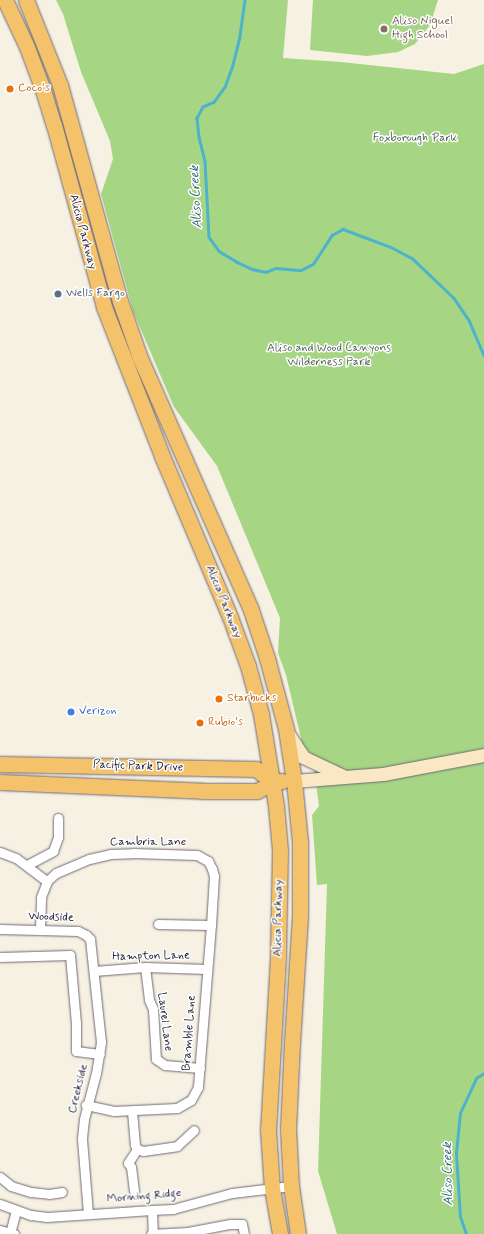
<!DOCTYPE html>
<style>
body{margin:0}
#map{position:relative;width:484px;height:1234px;overflow:hidden;background:#f7f1e3;font-family:Mynerve,sans-serif}
div>[style]{position:absolute}
.green>*{inset:0;background:#a6d684}
.stream>*{height:2.5px;margin:-1.25px;padding:0 1.25px;transform-origin:1.25px;border-radius:1.25px;background:#4cb3cb}
.roads{filter:drop-shadow(0 0 1px #6d6a76) drop-shadow(0 0 1px #6d6a76)}
.minor>*{height:9px;margin:-4.5px;padding:0 4.5px;transform-origin:4.5px;border-radius:4.5px;background:#fff}
.secondary>*{height:13px;margin:-6.5px;padding:0 6.5px;transform-origin:6.5px;border-radius:6.5px;background:#fae7c3}
.primary>*{height:15px;margin:-7.5px;padding:0 7.5px;transform-origin:7.5px;border-radius:7.5px;background:#f3c26a}
.dots>*{width:11px;height:11px;translate:-50% -50%;box-sizing:border-box;border:2px solid #fff;border-radius:50%}
span{translate:-50% -50%;white-space:nowrap;text-align:center;line-height:1.15;-webkit-text-stroke:3px #fff;paint-order:stroke}
.education-label{font-size:12px;color:#785e54}
.left{translate:0 -50%;text-align:left}
.food-label{font-size:12px;color:#c56008}
.park-label{font-size:12px;color:#506155}
.street-label{font-size:12px;color:#22223b}
.service-label{font-size:12px;color:#4e5e75}
.shop-label{font-size:12px;color:#366cbe}
.water-label{font-size:13px;color:#35637c;font-style:italic}
</style>
<div id="map">
<div class="green">
<div style="clip-path:polygon(56px 0,288px 0,283px 58px,341px 62px,454px 74px,484px 64px,484px 1234px,337px 1234px,318px 1171px,327px 884px,317px 885px,312px 815px,319px 806px,312px 754px,303px 747px,286px 675px,278px 653px,280px 618px,217px 466px,174px 407px,133px 311px,101px 194px,113px 159px,110px 141px,81px 72px,63px 14px)"></div>
<div style="clip-path:polygon(313px 0,438px 0,430px 25px,415px 44px,398px 52px,367px 56px,310px 50px)"></div>
</div>
<div class="stream">
<div style="left:245px;top:0;width:37px;rotate:98deg"></div>
<div style="left:240px;top:37px;width:32px;rotate:104deg"></div>
<div style="left:232px;top:68px;width:20px;rotate:110deg"></div>
<div style="left:225px;top:87px;width:19px;rotate:126deg"></div>
<div style="left:214px;top:102px;width:12px;rotate:156deg"></div>
<div style="left:203px;top:107px;width:13px;rotate:119deg"></div>
<div style="left:197px;top:118px;width:19px;rotate:84deg"></div>
<div style="left:199px;top:137px;width:25px;rotate:76deg"></div>
<div style="left:205px;top:161px;width:76px;rotate:87deg"></div>
<div style="left:209px;top:237px;width:17px;rotate:54deg"></div>
<div style="left:219px;top:251px;width:21px;rotate:31deg"></div>
<div style="left:237px;top:262px;width:17px;rotate:25deg"></div>
<div style="left:252px;top:269px;width:14px;rotate:12deg"></div>
<div style="left:266px;top:272px;width:11px;rotate:-22deg"></div>
<div style="left:276px;top:268px;width:25px;rotate:5deg"></div>
<div style="left:301px;top:270px;width:13px;rotate:-27deg"></div>
<div style="left:313px;top:264px;width:35px;rotate:-57deg"></div>
<div style="left:332px;top:235px;width:13px;rotate:-29deg"></div>
<div style="left:343px;top:229px;width:51px;rotate:20.6deg"></div>
<div style="left:391px;top:247px;width:24px;rotate:28deg"></div>
<div style="left:412px;top:258px;width:58px;rotate:43.6deg"></div>
<div style="left:454px;top:298px;width:27px;rotate:56deg"></div>
<div style="left:469px;top:320px;width:38px;rotate:67deg"></div>
<div style="left:466px;top:1234px;width:18px;rotate:-109deg"></div>
<div style="left:460px;top:1217px;width:64px;rotate:-93.6deg"></div>
<div style="left:456px;top:1153px;width:40px;rotate:-84.3deg"></div>
<div style="left:460px;top:1113px;width:38px;rotate:-65deg"></div>
<div style="left:476px;top:1078px;width:9px;rotate:-32deg"></div>
</div>
<div class="roads">
<div class="minor">
<div style="left:0;top:852px;width:17px;rotate:21deg"></div>
<div style="left:16px;top:858px;width:39px;rotate:37deg"></div>
<div style="left:27px;top:865px;width:30px;rotate:-28deg"></div>
<div style="left:53px;top:851px;width:15px;rotate:-70deg"></div>
<div style="left:58px;top:837px;width:19px;rotate:-90deg"></div>
<div style="left:158px;top:924px;width:53px;rotate:1.1deg"></div>
<div style="left:0;top:929px;width:78px;rotate:1.5deg"></div>
<div style="left:78px;top:931px;width:9px;rotate:27deg"></div>
<div style="left:86px;top:935px;width:6px;rotate:45deg"></div>
<div style="left:90px;top:939px;width:104px;rotate:83.9deg"></div>
<div style="left:101px;top:1042px;width:31px;rotate:99deg"></div>
<div style="left:96px;top:1073px;width:48px;rotate:104.6deg"></div>
<div style="left:84px;top:1119px;width:20px;rotate:96deg"></div>
<div style="left:82px;top:1139px;width:75px;rotate:85.4deg"></div>
<div style="left:40px;top:929px;width:32px;rotate:-88deg"></div>
<div style="left:41px;top:897px;width:17px;rotate:-69deg"></div>
<div style="left:47px;top:881px;width:12px;rotate:-42deg"></div>
<div style="left:56px;top:873px;width:36px;rotate:-23deg"></div>
<div style="left:89px;top:859px;width:22px;rotate:-13deg"></div>
<div style="left:110px;top:854px;width:23px;rotate:-2deg"></div>
<div style="left:133px;top:853px;width:64px;rotate:1.8deg"></div>
<div style="left:197px;top:855px;width:13px;rotate:29deg"></div>
<div style="left:208px;top:861px;width:9px;rotate:63deg"></div>
<div style="left:212px;top:869px;width:7px;rotate:74deg"></div>
<div style="left:214px;top:876px;width:49px;rotate:93.5deg"></div>
<div style="left:211px;top:925px;width:163px;rotate:94.6deg"></div>
<div style="left:198px;top:1087px;width:15px;rotate:118deg"></div>
<div style="left:191px;top:1100px;width:16px;rotate:150deg"></div>
<div style="left:177px;top:1108px;width:63px;rotate:177.3deg"></div>
<div style="left:114px;top:1111px;width:29px;rotate:-168deg"></div>
<div style="left:0;top:957px;width:70px;rotate:-1.6deg"></div>
<div style="left:70px;top:955px;width:68px;rotate:85deg"></div>
<div style="left:76px;top:1023px;width:28px;rotate:90deg"></div>
<div style="left:76px;top:1051px;width:24px;rotate:7deg"></div>
<div style="left:145px;top:967px;width:33px;rotate:83deg"></div>
<div style="left:149px;top:1000px;width:10px;rotate:66deg"></div>
<div style="left:153px;top:1009px;width:50px;rotate:86.6deg"></div>
<div style="left:156px;top:1059px;width:11px;rotate:34deg"></div>
<div style="left:165px;top:1065px;width:35px;rotate:5deg"></div>
<div style="left:94px;top:971px;width:51px;rotate:-4.5deg"></div>
<div style="left:145px;top:967px;width:62px;rotate:1.8deg"></div>
<div style="left:132px;top:1111px;width:34px;rotate:85deg"></div>
<div style="left:135px;top:1145px;width:4px;rotate:63deg"></div>
<div style="left:137px;top:1149px;width:6px;rotate:18deg"></div>
<div style="left:143px;top:1151px;width:34px;rotate:-8deg"></div>
<div style="left:177px;top:1146px;width:23px;rotate:-43deg"></div>
<div style="left:0;top:1177px;width:14px;rotate:39deg"></div>
<div style="left:11px;top:1186px;width:21px;rotate:17deg"></div>
<div style="left:31px;top:1192px;width:18px;rotate:6deg"></div>
<div style="left:49px;top:1194px;width:13px;rotate:-9deg"></div>
<div style="left:134px;top:1191px;width:24px;rotate:-97deg"></div>
<div style="left:131px;top:1167px;width:5px;rotate:-127deg"></div>
<div style="left:128px;top:1163px;width:17px;rotate:-57deg"></div>
<div style="left:0;top:1204px;width:33px;rotate:20deg"></div>
<div style="left:31px;top:1215px;width:16px;rotate:7deg"></div>
<div style="left:47px;top:1217px;width:105px;rotate:-3.8deg"></div>
<div style="left:152px;top:1210px;width:21px;rotate:-3deg"></div>
<div style="left:173px;top:1209px;width:61px;rotate:-15.2deg"></div>
<div style="left:232px;top:1193px;width:59px;rotate:-6.8deg"></div>
<div style="left:152px;top:1210px;width:24px;rotate:88deg"></div>
<div style="left:0;top:1230px;width:15px;rotate:16deg"></div>
<div style="left:10px;top:1233px;width:23px;rotate:-75deg"></div>
<div style="left:151px;top:1234px;width:37px;rotate:-3deg"></div>
<div style="left:188px;top:1232px;width:43px;rotate:-10.8deg"></div>
<div style="left:230px;top:1224px;width:12px"></div>
<div style="left:242px;top:1224px;width:10px;rotate:79deg"></div>
</div>
<div class="secondary">
<div style="left:287px;top:732px;width:30px;rotate:57deg"></div>
<div style="left:303px;top:757px;width:44px;rotate:25.4deg"></div>
<div style="left:294px;top:781px;width:89px;rotate:-4.5deg"></div>
<div style="left:383px;top:774px;width:103px;rotate:-10.7deg"></div>
</div>
<div class="primary">
<div style="left:5px;top:0;width:52px;rotate:64.9deg"></div>
<div style="left:27px;top:47px;width:46px;rotate:69.6deg"></div>
<div style="left:43px;top:90px;width:37px;rotate:73deg"></div>
<div style="left:54px;top:125px;width:189px;rotate:74.6deg"></div>
<div style="left:104px;top:307px;width:160px;rotate:68.7deg"></div>
<div style="left:162px;top:456px;width:175px;rotate:67.1deg"></div>
<div style="left:230px;top:617px;width:52px;rotate:69.8deg"></div>
<div style="left:248px;top:666px;width:50px;rotate:74.8deg"></div>
<div style="left:261px;top:714px;width:93px;rotate:80.7deg"></div>
<div style="left:276px;top:806px;width:44px;rotate:84.8deg"></div>
<div style="left:280px;top:850px;width:108px;rotate:91.1deg"></div>
<div style="left:278px;top:958px;width:172px;rotate:93.3deg"></div>
<div style="left:268px;top:1130px;width:58px;rotate:86.1deg"></div>
<div style="left:272px;top:1188px;width:47px;rotate:80.1deg"></div>
<div style="left:26px;top:0;width:92px;rotate:68.2deg"></div>
<div style="left:60px;top:85px;width:224px;rotate:74.5deg"></div>
<div style="left:120px;top:301px;width:60px;rotate:70.7deg"></div>
<div style="left:140px;top:358px;width:275px;rotate:66.2deg"></div>
<div style="left:251px;top:610px;width:51px;rotate:71.6deg"></div>
<div style="left:267px;top:658px;width:73px;rotate:75deg"></div>
<div style="left:286px;top:729px;width:53px;rotate:81.3deg"></div>
<div style="left:294px;top:781px;width:61px;rotate:84.4deg"></div>
<div style="left:300px;top:842px;width:74px;rotate:90deg"></div>
<div style="left:300px;top:916px;width:126px;rotate:93.6deg"></div>
<div style="left:292px;top:1042px;width:87px;rotate:92.6deg"></div>
<div style="left:288px;top:1129px;width:57px;rotate:87deg"></div>
<div style="left:291px;top:1186px;width:49px;rotate:81.7deg"></div>
<div style="left:0;top:764px;width:256px;rotate:1.1deg"></div>
<div style="left:256px;top:769px;width:21px;rotate:37deg"></div>
<div style="left:0;top:782px;width:203px;rotate:2.5deg"></div>
<div style="left:203px;top:791px;width:54px"></div>
<div style="left:257px;top:791px;width:18px;rotate:-29deg"></div>
<div style="left:273px;top:782px;width:9px;rotate:-6deg"></div>
</div>
</div>
<div class="dots">
<div style="left:384px;top:29px;background:#8d6e63"></div>
<div style="left:10px;top:89px;background:#e8710a"></div>
<div style="left:58px;top:294px;background:#5c6f8a"></div>
<div style="left:219px;top:699px;background:#e8710a"></div>
<div style="left:71px;top:712px;background:#3f7fe0"></div>
<div style="left:200px;top:723px;background:#e8710a"></div>
</div>
<div class="education-label">
<span class="left" style="left:392px;top:29px">Aliso Niguel<br>High School</span>
</div>
<div class="food-label">
<span class="left" style="left:18px;top:89px">Coco's</span>
<span class="left" style="left:227px;top:699px">Starbucks</span>
<span class="left" style="left:208px;top:723px">Rubio's</span>
</div>
<div class="park-label">
<span style="left:415px;top:139px">Foxborough Park</span>
<span style="left:329px;top:356px">Aliso and Wood Canyons<br>Wilderness Park</span>
</div>
<div class="street-label">
<span style="left:82px;top:232px;rotate:75deg">Alicia Parkway</span>
<span style="left:223px;top:602px;rotate:68deg">Alicia Parkway</span>
<span style="left:138px;top:767px;rotate:2deg">Pacific Park Drive</span>
<span style="left:148px;top:843px">Cambria Lane</span>
<span style="left:51px;top:918px;rotate:2deg">Woodside</span>
<span style="left:279px;top:918px;rotate:-89deg">Alicia Parkway</span>
<span style="left:151px;top:957px;rotate:-1deg">Hampton Lane</span>
<span style="left:164px;top:1022px;rotate:83deg">Laurel Lane</span>
<span style="left:190px;top:1033px;rotate:-86deg">Bramble Lane</span>
<span style="left:79px;top:1089px;rotate:-76deg">Creekside</span>
<span style="left:144px;top:1197px;rotate:-5deg">Morning Ridge</span>
</div>
<div class="service-label">
<span class="left" style="left:66px;top:294px">Wells Fargo</span>
</div>
<div class="shop-label">
<span class="left" style="left:79px;top:712px">Verizon</span>
</div>
<div class="water-label">
<span style="left:197px;top:197px;rotate:-93deg">Aliso Creek</span>
<span style="left:449px;top:1174px;rotate:-91deg">Aliso Creek</span>
</div>
</div>
